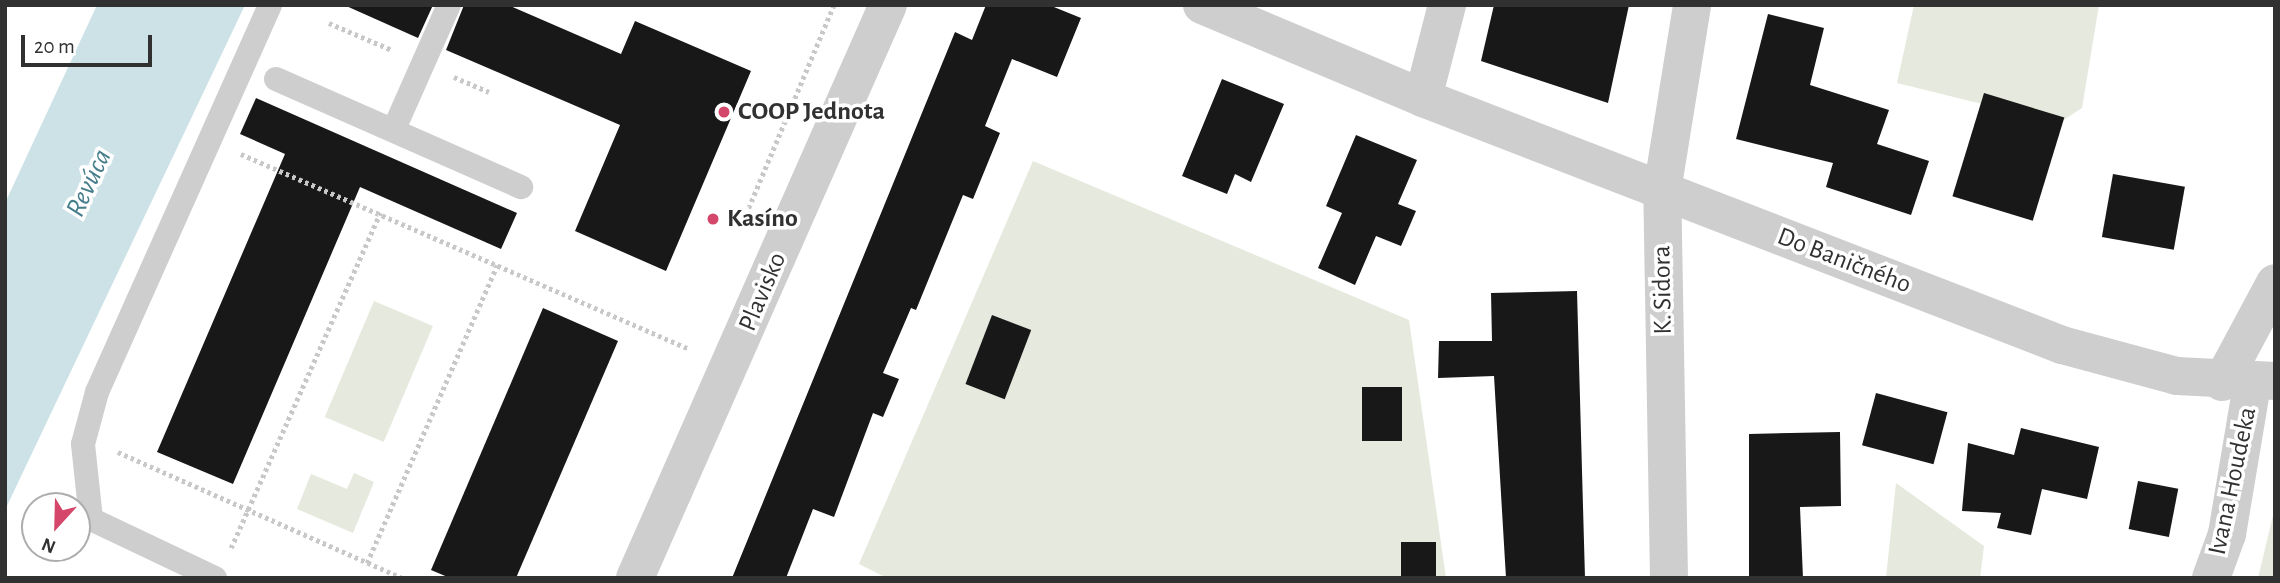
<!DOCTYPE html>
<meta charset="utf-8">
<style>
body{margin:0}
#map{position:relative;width:2280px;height:583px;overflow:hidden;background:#fff;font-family:"Alegreya Sans",sans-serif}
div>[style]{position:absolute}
.green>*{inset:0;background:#e6e9dd;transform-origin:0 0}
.water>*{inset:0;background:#cce2e7}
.building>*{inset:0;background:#181818;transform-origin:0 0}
.path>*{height:4.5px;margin-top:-2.25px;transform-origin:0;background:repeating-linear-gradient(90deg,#c8c8c8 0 3.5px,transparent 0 7px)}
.lane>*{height:24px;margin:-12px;padding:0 12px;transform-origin:12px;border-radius:12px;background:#cecece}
.street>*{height:38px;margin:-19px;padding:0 19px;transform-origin:19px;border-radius:19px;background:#cecece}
.dots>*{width:19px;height:19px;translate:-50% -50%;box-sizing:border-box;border:4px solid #fff;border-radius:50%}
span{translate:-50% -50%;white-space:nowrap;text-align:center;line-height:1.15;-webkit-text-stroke:7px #fff;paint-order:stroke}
.poi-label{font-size:26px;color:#313131;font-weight:700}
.left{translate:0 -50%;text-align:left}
.street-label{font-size:26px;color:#313131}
.water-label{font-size:28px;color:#467d8b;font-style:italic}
.frame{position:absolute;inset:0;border:7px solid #313131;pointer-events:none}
.north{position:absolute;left:21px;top:492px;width:70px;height:70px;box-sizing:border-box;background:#fff;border:2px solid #adadad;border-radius:50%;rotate:202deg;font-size:19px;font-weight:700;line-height:28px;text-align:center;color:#313131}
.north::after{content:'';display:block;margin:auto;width:24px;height:32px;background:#d4466a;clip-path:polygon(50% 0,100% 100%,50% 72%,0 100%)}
.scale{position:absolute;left:21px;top:35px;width:131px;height:32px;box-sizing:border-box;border:4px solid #313131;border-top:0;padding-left:9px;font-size:21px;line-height:24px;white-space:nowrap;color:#313131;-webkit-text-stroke:5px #fff;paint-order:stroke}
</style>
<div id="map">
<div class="green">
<div style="clip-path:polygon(1914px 5px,2099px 5px,2082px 108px,2059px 123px,1897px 83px)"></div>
<div style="clip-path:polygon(1033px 161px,1409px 320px,1446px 578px,887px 578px,859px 564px)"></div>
<div style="left:374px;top:301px;width:64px;height:126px;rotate:23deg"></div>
<div style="clip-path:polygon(354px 473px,374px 482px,353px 533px,297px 509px,311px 474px,347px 489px)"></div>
<div style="clip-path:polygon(1896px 483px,1984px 546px,1980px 578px,1886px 578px)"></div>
<div style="clip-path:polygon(2275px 507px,2275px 578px,2258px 578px)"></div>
</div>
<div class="water">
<div style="clip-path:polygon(97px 5px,245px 5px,5px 510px,5px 203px)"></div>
</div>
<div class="building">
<div style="clip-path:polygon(344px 5px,433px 5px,418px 38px)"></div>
<div style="clip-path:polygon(464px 5px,508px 5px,621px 54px,635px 21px,751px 71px,666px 271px,575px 231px,620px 125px,446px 50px)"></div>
<div style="clip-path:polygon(986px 5px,1049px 5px,1081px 18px,1057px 77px,1012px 59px,985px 126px,1000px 133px,973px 199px,963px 195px,916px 310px,911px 308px,883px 373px,899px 379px,883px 417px,873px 413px,834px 517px,813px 509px,786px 578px,732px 578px,955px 32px,972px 40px)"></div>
<div style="clip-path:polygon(1494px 5px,1629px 5px,1608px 103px,1481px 61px)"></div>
<div style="clip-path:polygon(1768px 14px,1824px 28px,1810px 85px,1889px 110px,1877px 144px,1929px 161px,1911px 215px,1826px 187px,1833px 163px,1736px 139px)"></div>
<div style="clip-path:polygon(1222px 79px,1284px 104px,1251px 182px,1235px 174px,1227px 194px,1182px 176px)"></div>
<div style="left:1984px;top:93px;width:84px;height:108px;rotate:17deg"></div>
<div style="clip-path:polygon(256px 98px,517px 213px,501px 249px,360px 187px,233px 484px,157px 452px,285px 154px,240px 134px)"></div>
<div style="clip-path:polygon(1356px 135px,1417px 160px,1398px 204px,1416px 211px,1401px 246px,1376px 236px,1355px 285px,1318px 268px,1342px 213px,1326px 206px)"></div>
<div style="left:2113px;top:174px;width:73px;height:64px;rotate:10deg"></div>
<div style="clip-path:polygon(1577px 291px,1585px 578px,1506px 578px,1494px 376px,1438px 378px,1439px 341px,1492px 341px,1491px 293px)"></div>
<div style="clip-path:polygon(543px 308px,618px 341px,516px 578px,450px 578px,431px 570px)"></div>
<div style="left:992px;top:315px;width:42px;height:74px;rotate:21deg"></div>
<div style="left:1362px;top:387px;width:40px;height:54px"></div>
<div style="left:1876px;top:393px;width:74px;height:54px;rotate:15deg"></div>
<div style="clip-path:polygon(2021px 428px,2099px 447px,2087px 499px,2042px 489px,2031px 535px,1997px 528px,2001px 513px,1962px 511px,1968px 443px,2014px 455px)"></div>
<div style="clip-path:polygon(1840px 432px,1841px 506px,1800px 507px,1803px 578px,1749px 578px,1749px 434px)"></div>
<div style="left:2138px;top:481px;width:41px;height:49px;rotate:11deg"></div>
<div style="left:1436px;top:542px;width:36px;height:35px;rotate:90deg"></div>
</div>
<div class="path">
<div style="left:329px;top:23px;width:69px;rotate:23.2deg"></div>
<div style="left:454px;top:77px;width:38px;rotate:23deg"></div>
<div style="left:241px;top:154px;width:489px;rotate:23.5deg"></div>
<div style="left:743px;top:221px;width:234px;rotate:-67.2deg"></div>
<div style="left:118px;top:452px;width:311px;rotate:23.9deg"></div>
<div style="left:231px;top:548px;width:367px;rotate:-66deg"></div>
<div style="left:367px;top:563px;width:325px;rotate:-66.4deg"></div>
</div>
<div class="lane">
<div style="left:276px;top:79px;width:268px;rotate:23.8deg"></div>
<div style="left:394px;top:129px;width:136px;rotate:-66.1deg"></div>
<div style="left:215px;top:578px;width:137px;rotate:-154.6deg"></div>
<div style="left:91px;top:519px;width:75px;rotate:-96.1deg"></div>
<div style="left:83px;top:444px;width:54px;rotate:-74.9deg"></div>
<div style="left:97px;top:392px;width:424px;rotate:-65.9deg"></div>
</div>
<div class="street">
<div style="left:1202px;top:5px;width:240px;rotate:22.8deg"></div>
<div style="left:1423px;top:98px;width:685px;rotate:21.13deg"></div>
<div style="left:2062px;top:345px;width:119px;rotate:15.1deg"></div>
<div style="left:2177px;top:376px;width:98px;rotate:2.9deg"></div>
<div style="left:1423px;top:98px;width:96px;rotate:-75.5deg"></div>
<div style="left:2222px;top:382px;width:112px;rotate:-61.8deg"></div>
<div style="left:635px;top:578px;width:626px;rotate:-66.18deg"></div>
<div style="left:1669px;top:578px;width:387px;rotate:-91deg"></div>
<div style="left:1662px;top:191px;width:188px;rotate:-80.8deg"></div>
<div style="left:2211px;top:578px;width:47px;rotate:-70deg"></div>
<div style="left:2227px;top:534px;width:152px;rotate:-80.5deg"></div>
</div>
<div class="dots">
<div style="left:724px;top:112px;background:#d4466a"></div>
<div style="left:713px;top:219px;background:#d4466a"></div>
</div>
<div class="poi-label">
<span class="left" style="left:738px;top:112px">COOP Jednota</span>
<span class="left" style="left:727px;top:219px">Kasíno</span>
</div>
<div class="street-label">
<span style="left:1844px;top:261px;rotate:21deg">Do Baničného</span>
<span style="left:1663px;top:290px;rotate:-91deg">K. Sidora</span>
<span style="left:763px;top:292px;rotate:-67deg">Plavisko</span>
<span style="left:2233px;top:481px;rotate:-78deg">Ivana Houdeka</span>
</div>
<div class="water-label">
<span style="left:89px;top:183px;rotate:-65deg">Revúca</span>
</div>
<div class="frame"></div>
<div class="north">N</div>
<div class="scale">20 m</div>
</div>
